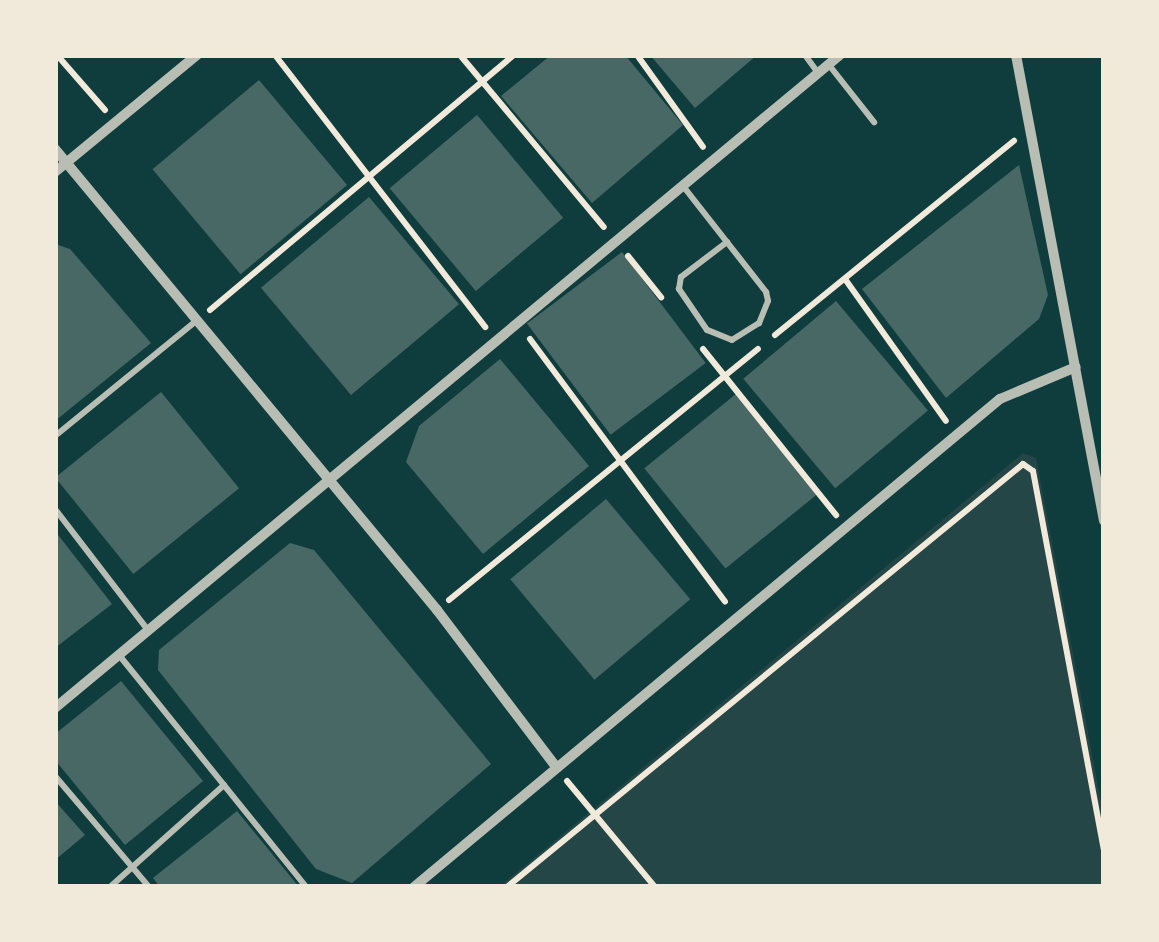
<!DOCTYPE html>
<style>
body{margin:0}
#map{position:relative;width:1159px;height:942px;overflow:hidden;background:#0f3d3e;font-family:"Alegreya Sans",sans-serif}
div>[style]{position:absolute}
.green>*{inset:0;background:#244646}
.building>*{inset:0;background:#486865;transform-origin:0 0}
.path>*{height:6px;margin:-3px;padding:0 3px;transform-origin:3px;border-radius:3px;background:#f1e9da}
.service>*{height:6px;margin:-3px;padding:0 3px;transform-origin:3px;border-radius:3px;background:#b8beb3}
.minor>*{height:10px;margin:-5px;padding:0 5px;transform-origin:5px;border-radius:5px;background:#b8beb3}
span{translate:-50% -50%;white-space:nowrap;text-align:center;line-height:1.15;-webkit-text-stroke:8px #f1e9da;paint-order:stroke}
.frame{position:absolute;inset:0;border:58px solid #f1e9da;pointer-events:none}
</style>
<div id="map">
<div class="green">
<div style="clip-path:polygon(1023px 453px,1036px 458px,1104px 818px,1104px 887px,499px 887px)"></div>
</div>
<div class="building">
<div style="clip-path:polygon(551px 55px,625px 55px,683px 125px,592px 203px,501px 96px)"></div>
<div style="clip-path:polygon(650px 55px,757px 55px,695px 108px)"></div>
<div style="left:259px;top:80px;width:137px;height:139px;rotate:50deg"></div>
<div style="left:477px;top:115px;width:134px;height:114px;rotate:50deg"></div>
<div style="clip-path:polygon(1019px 165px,1048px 295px,1039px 319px,946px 398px,862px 289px)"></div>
<div style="left:369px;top:197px;width:140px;height:141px;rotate:50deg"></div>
<div style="clip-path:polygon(55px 244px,70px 249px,151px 343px,55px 421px)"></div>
<div style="left:622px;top:252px;width:139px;height:119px;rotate:53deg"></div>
<div style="left:836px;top:301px;width:143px;height:121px;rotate:50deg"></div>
<div style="clip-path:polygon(500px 359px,589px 466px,483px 554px,406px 462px,419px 426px)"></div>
<div style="left:161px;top:392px;width:124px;height:136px;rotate:51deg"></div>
<div style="left:736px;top:394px;width:129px;height:118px;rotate:51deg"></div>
<div style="left:606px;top:499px;width:131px;height:125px;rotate:50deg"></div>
<div style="clip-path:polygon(55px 531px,112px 604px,55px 648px)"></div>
<div style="clip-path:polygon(290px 543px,314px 550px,491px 764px,352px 883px,316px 869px,158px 670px,159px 650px)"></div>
<div style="clip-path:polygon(121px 681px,203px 781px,125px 845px,55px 760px,55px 734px)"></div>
<div style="clip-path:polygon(55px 801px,85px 835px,55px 860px)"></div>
<div style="clip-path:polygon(237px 811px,299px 887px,160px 887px,153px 878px)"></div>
</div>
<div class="path">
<div style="left:57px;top:55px;width:73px;rotate:48.9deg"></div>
<div style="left:275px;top:55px;width:344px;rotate:52.3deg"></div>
<div style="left:460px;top:55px;width:224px;rotate:50.1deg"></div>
<div style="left:637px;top:55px;width:113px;rotate:54.3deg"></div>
<div style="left:628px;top:256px;width:53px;rotate:51.2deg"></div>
<div style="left:845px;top:279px;width:174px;rotate:54.6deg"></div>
<div style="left:210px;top:310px;width:397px;rotate:-40deg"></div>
<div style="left:775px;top:335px;width:308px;rotate:-39.1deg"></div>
<div style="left:530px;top:339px;width:327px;rotate:53.4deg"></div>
<div style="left:703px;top:349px;width:213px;rotate:51.3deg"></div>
<div style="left:449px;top:600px;width:398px;rotate:-39.1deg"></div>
<div style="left:567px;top:781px;width:138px;rotate:50.3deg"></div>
<div style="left:507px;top:887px;width:667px;rotate:-39.34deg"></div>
<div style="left:1023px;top:464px;width:12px;rotate:35deg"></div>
<div style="left:1033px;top:471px;width:387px;rotate:79.4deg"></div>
</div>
<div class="service">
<div style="left:805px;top:55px;width:22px;rotate:54deg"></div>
<div style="left:829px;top:65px;width:73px;rotate:51.7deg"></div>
<div style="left:683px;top:186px;width:135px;rotate:51.9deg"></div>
<div style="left:766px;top:292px;width:9px;rotate:77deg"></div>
<div style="left:768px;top:301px;width:24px;rotate:112deg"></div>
<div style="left:759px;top:323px;width:32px;rotate:148deg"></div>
<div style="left:732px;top:340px;width:27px;rotate:-158deg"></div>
<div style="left:707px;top:330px;width:50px;rotate:-124.3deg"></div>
<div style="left:679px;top:289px;width:12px;rotate:-81deg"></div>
<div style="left:681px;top:277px;width:58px;rotate:-37.3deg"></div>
<div style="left:55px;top:436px;width:183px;rotate:-39.2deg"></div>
<div style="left:55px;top:509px;width:153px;rotate:52.5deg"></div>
<div style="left:119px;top:655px;width:298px;rotate:51.1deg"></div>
<div style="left:55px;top:776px;width:145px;rotate:49.7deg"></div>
<div style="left:110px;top:887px;width:153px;rotate:-41.8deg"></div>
</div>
<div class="minor">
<div style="left:1016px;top:55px;width:474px;rotate:79.3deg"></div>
<div style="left:55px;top:149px;width:599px;rotate:50.35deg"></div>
<div style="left:437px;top:610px;width:198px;rotate:52.8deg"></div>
<div style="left:55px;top:172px;width:184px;rotate:-39.5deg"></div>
<div style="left:55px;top:708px;width:1021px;rotate:-39.76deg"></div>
<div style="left:414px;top:887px;width:763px;rotate:-39.79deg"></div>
<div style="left:1000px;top:399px;width:82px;rotate:-22.8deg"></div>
</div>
<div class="frame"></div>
</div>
